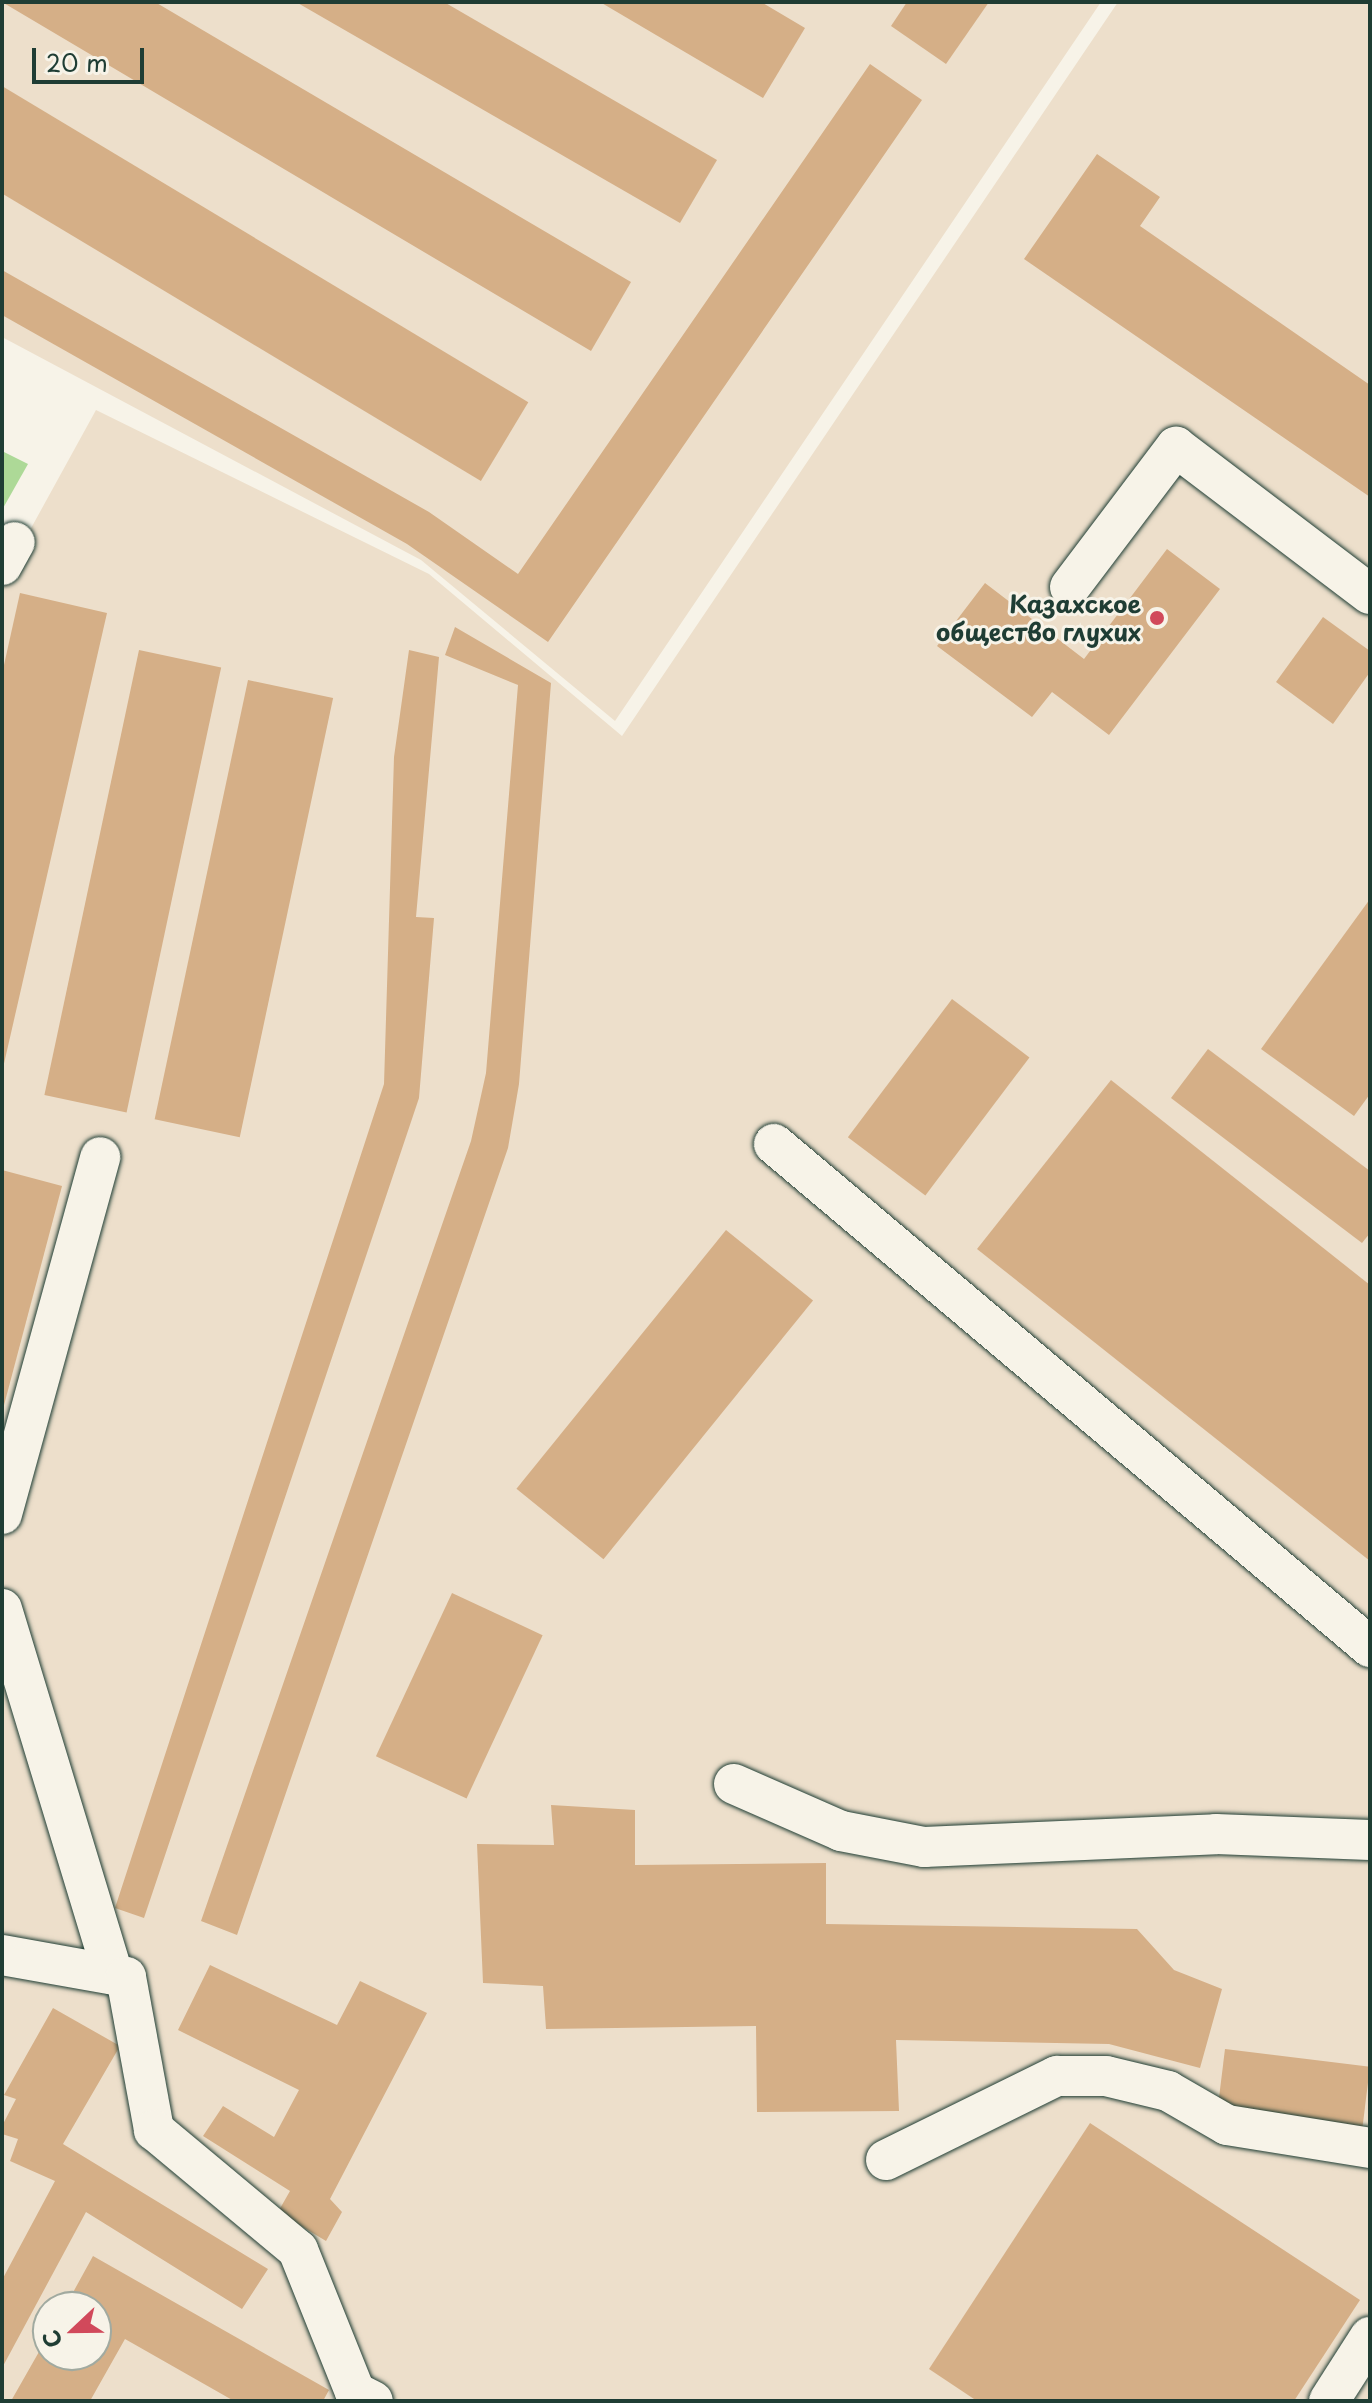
<!DOCTYPE html>
<meta charset="utf-8">
<style>
body{margin:0}
#map{position:relative;width:1372px;height:2403px;overflow:hidden;background:#f7f3e8;font-family:"Playpen Sans",sans-serif}
div>[style]{position:absolute}
.built>*{inset:0;background:#eddfcb}
.green>*{inset:0;background:#add997}
.building>*{inset:0;background:#d5af87;transform-origin:0 0}
.roads{filter:drop-shadow(0 0 2px #1f3d34) drop-shadow(0 0 2px #1f3d34)}
.minor>*{height:40px;margin:-20px;padding:0 20px;transform-origin:20px;border-radius:20px;background:#f7f3e8}
.dots>*{width:22px;height:22px;translate:-50% -50%;box-sizing:border-box;border:4px solid #f7f3e8;border-radius:50%}
span{translate:-50% -50%;white-space:nowrap;text-align:center;line-height:1.15;-webkit-text-stroke:6px #f7f3e8;paint-order:stroke}
.poi-label{font-size:24px;color:#1f3d34;font-weight:700}
.right{translate:-100% -50%;text-align:right}
.frame{position:absolute;inset:0;border:4px solid #1f3d34;pointer-events:none}
.north{position:absolute;left:32px;top:2291px;width:80px;height:80px;box-sizing:border-box;background:#f7f3e8;border:2px solid #a1aaa0;border-radius:50%;rotate:248deg;font-size:22px;font-weight:700;line-height:32px;text-align:center;color:#1f3d34}
.north::after{content:'';display:block;margin:auto;width:28px;height:36px;background:#d1495b;clip-path:polygon(50% 0,100% 100%,50% 72%,0 100%)}
.scale{position:absolute;left:32px;top:48px;width:112px;height:36px;box-sizing:border-box;border:4px solid #1f3d34;border-top:0;padding-left:10px;font-size:24px;line-height:28px;white-space:nowrap;color:#1f3d34;-webkit-text-stroke:6px #f7f3e8;paint-order:stroke}
</style>
<div id="map">
<div class="built">
<div style="clip-path:polygon(2px 2px,1101px 2px,615px 721px,421px 560px,2px 337px)"></div>
<div style="clip-path:polygon(evenodd,1118px 2px,1370px 2px,1370px 2401px,2px 2401px,2px 581px,96px 410px,429px 574px,622px 736px,1118px 2px,48px 2307px,96px 2307px,96px 2355px,48px 2355px,48px 2307px)"></div>
</div>
<div class="green">
<div style="clip-path:polygon(2px 451px,28px 464px,2px 510px)"></div>
</div>
<div class="building">
<div style="clip-path:polygon(2px 2px,155px 2px,631px 282px,591px 351px)"></div>
<div style="clip-path:polygon(296px 2px,444px 2px,717px 160px,680px 223px)"></div>
<div style="clip-path:polygon(600px 2px,761px 2px,805px 28px,763px 98px)"></div>
<div style="clip-path:polygon(907px 2px,989px 2px,946px 64px,891px 26px)"></div>
<div style="clip-path:polygon(870px 64px,922px 100px,548px 642px,407px 544px,2px 315px,2px 270px,429px 512px,518px 574px)"></div>
<div style="left:2px;top:86px;width:614px;height:92px;rotate:31deg"></div>
<div style="clip-path:polygon(1097px 154px,1160px 197px,1140px 226px,1370px 385px,1370px 497px,1024px 259px)"></div>
<div style="clip-path:polygon(1167px 549px,1220px 589px,1109px 735px,1052px 692px,1032px 717px,937px 646px,985px 583px,1084px 659px)"></div>
<div style="clip-path:polygon(20px 593px,107px 613px,3px 1068px,2px 674px)"></div>
<div style="clip-path:polygon(1323px 617px,1370px 651px,1370px 672px,1333px 724px,1276px 682px)"></div>
<div style="clip-path:polygon(455px 627px,551px 683px,519px 1084px,508px 1148px,237px 1935px,201px 1921px,471px 1141px,486px 1073px,518px 685px,445px 655px)"></div>
<div style="left:139px;top:650px;width:84px;height:455px;rotate:12deg"></div>
<div style="clip-path:polygon(409px 650px,439px 657px,416px 917px,434px 918px,419px 1098px,144px 1918px,115px 1908px,384px 1084px,394px 757px)"></div>
<div style="left:248px;top:680px;width:87px;height:449px;rotate:12deg"></div>
<div style="clip-path:polygon(1370px 899px,1370px 1094px,1354px 1116px,1261px 1049px)"></div>
<div style="left:952px;top:999px;width:97px;height:173px;rotate:37deg"></div>
<div style="clip-path:polygon(1208px 1049px,1370px 1171px,1370px 1233px,1362px 1243px,1171px 1098px)"></div>
<div style="clip-path:polygon(1111px 1080px,1370px 1285px,1370px 1561px,977px 1249px)"></div>
<div style="clip-path:polygon(2px 1170px,62px 1186px,3px 1409px,2px 1408px)"></div>
<div style="left:726px;top:1230px;width:112px;height:333px;rotate:39deg"></div>
<div style="left:452px;top:1593px;width:100px;height:180px;rotate:25deg"></div>
<div style="clip-path:polygon(551px 1805px,635px 1810px,635px 1865px,826px 1863px,826px 1924px,1137px 1929px,1174px 1970px,1222px 1989px,1200px 2068px,1109px 2044px,896px 2040px,899px 2111px,757px 2112px,756px 2026px,546px 2029px,543px 1986px,483px 1983px,477px 1844px,554px 1845px)"></div>
<div style="clip-path:polygon(210px 1965px,337px 2025px,360px 1981px,427px 2013px,330px 2199px,342px 2212px,326px 2241px,278px 2212px,290px 2191px,203px 2136px,223px 2106px,274px 2137px,299px 2090px,178px 2030px)"></div>
<div style="clip-path:polygon(53px 2008px,120px 2046px,63px 2144px,268px 2269px,242px 2309px,86px 2212px,2px 2368px,2px 2280px,55px 2181px,10px 2161px,18px 2139px,2px 2134px,2px 2126px,16px 2099px,4px 2095px)"></div>
<div style="left:1225px;top:2049px;width:146px;height:65px;rotate:7deg"></div>
<div style="clip-path:polygon(1090px 2123px,1360px 2300px,1294px 2401px,977px 2401px,929px 2369px)"></div>
<div style="clip-path:polygon(93px 2256px,329px 2390px,323px 2401px,234px 2401px,125px 2339px,90px 2401px,11px 2401px,48px 2336px,48px 2355px,96px 2355px,96px 2307px,65px 2307px)"></div>
</div>
<div class="roads">
<div class="minor">
<div style="left:2px;top:565px;width:26px;rotate:-61deg"></div>
<div style="left:1070px;top:587px;width:176px;rotate:-52.9deg"></div>
<div style="left:1176px;top:447px;width:243px;rotate:37.2deg"></div>
<div style="left:774px;top:1144px;width:780px;rotate:40.16deg"></div>
<div style="left:2px;top:1514px;width:370px;rotate:-74.6deg"></div>
<div style="left:2px;top:1609px;width:382px;rotate:73.1deg"></div>
<div style="left:734px;top:1784px;width:117px;rotate:23.7deg"></div>
<div style="left:841px;top:1831px;width:85px;rotate:10.9deg"></div>
<div style="left:924px;top:1847px;width:292px;rotate:-2.5deg"></div>
<div style="left:1216px;top:1834px;width:154px;rotate:2.2deg"></div>
<div style="left:2px;top:1955px;width:126px;rotate:10.1deg"></div>
<div style="left:126px;top:1977px;width:156px;rotate:79.6deg"></div>
<div style="left:154px;top:2130px;width:187px;rotate:39.8deg"></div>
<div style="left:298px;top:2250px;width:153px;rotate:68.1deg"></div>
<div style="left:355px;top:2392px;width:20px;rotate:27deg"></div>
<div style="left:886px;top:2160px;width:191px;rotate:-26.2deg"></div>
<div style="left:1057px;top:2076px;width:49px"></div>
<div style="left:1106px;top:2076px;width:64px;rotate:13.6deg"></div>
<div style="left:1168px;top:2091px;width:68px;rotate:30deg"></div>
<div style="left:1227px;top:2125px;width:145px;rotate:9.1deg"></div>
<div style="left:1329px;top:2401px;width:76px;rotate:-57.4deg"></div>
</div>
</div>
<div class="dots">
<div style="left:1157px;top:618px;background:#d1495b"></div>
</div>
<div class="poi-label">
<span class="right" style="left:1141px;top:618px">Казахское<br>общество глухих</span>
</div>
<div class="frame"></div>
<div class="north">С</div>
<div class="scale">20 m</div>
</div>
